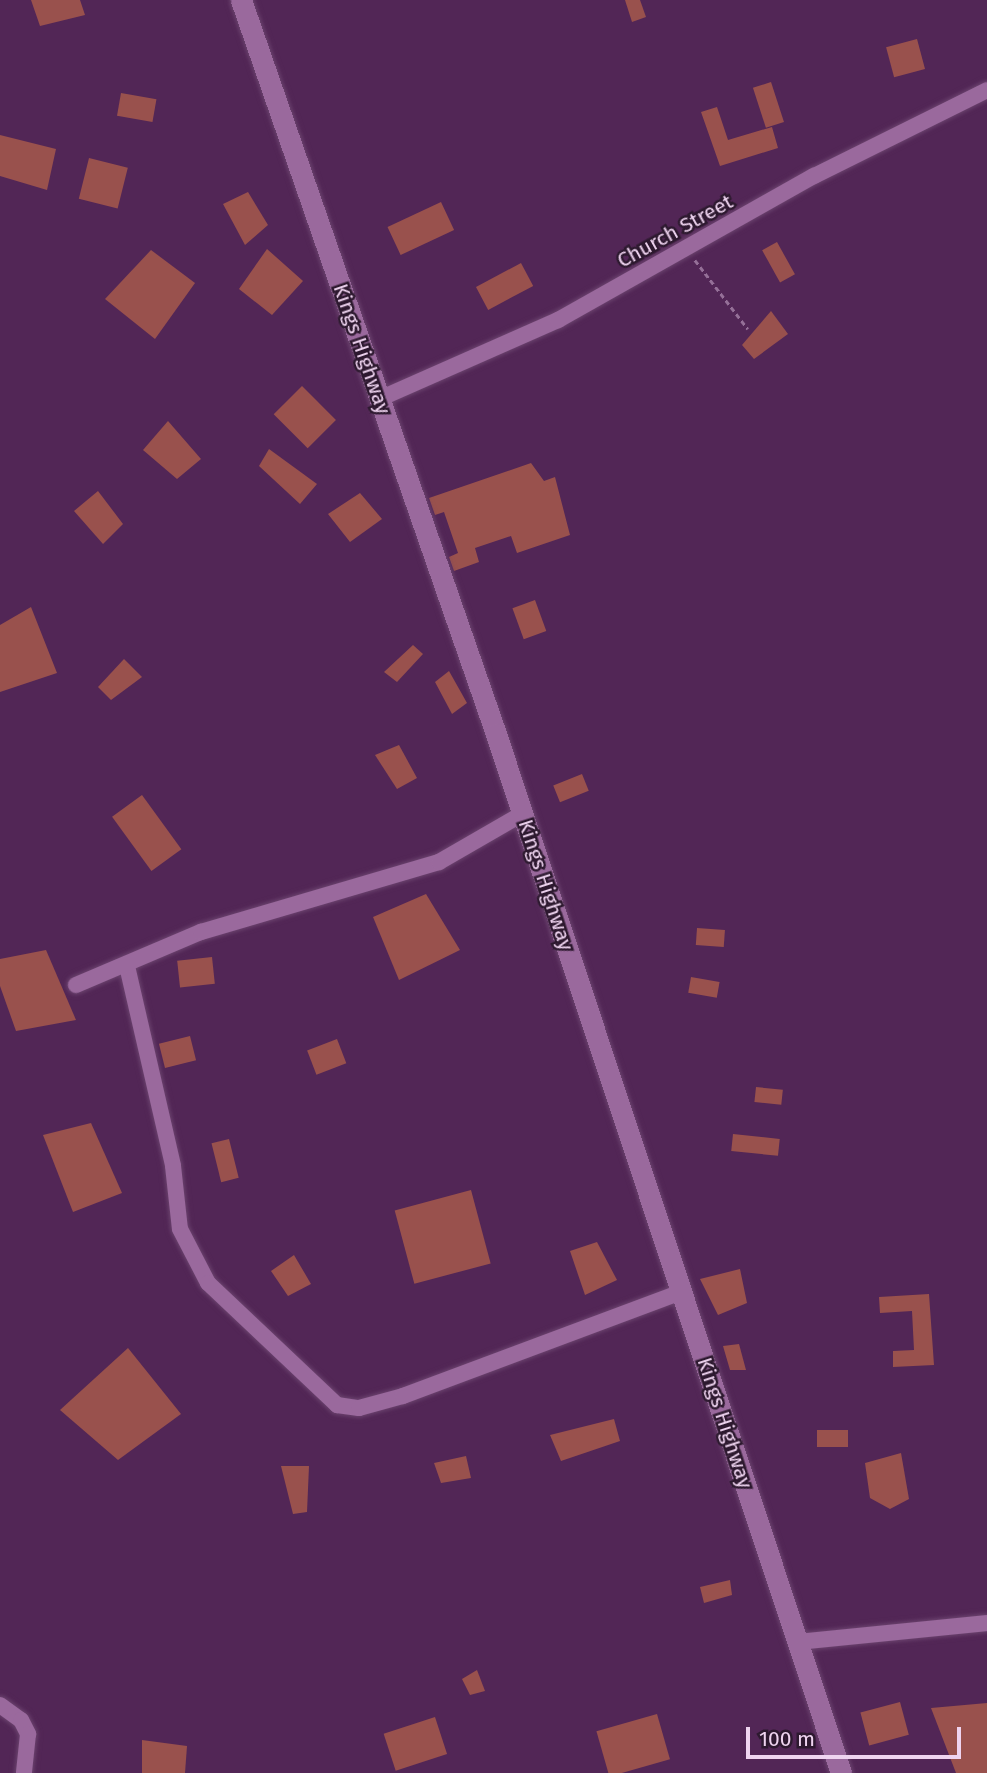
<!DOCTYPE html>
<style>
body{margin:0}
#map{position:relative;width:987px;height:1773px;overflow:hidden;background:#522656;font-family:"Fira Sans",sans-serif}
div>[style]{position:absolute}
.building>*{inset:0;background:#99514d;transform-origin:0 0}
.path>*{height:2.5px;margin-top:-1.25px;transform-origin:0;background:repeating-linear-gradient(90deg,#957098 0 5px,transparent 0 8.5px)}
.roads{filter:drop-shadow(0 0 2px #6b436e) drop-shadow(0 0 2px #6b436e)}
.minor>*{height:16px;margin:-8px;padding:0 8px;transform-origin:8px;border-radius:8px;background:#9a699d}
.tertiary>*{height:21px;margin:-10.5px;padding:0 10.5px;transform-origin:10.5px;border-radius:10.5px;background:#9a699d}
span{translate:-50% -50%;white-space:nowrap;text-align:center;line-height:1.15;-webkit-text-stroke:5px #2d192f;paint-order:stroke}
.street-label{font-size:21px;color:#efd4f0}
.scale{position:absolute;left:746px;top:1727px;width:215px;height:32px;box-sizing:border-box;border:4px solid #efd4f0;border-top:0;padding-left:9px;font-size:21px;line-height:24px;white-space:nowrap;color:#efd4f0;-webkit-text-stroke:5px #2d192f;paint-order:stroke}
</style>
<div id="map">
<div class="building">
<div style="clip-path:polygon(31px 0,80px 0,85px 15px,40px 26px)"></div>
<div style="clip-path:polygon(625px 0,640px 0,646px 17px,632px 22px)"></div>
<div style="left:917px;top:39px;width:31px;height:32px;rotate:75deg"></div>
<div style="left:771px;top:82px;width:42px;height:19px;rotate:72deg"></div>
<div style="left:121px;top:93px;width:36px;height:23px;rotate:10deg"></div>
<div style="clip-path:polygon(717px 107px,728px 140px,772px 127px,778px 148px,720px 166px,701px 112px)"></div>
<div style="clip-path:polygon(0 135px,56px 149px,47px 190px,0 176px)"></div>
<div style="left:89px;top:158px;width:40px;height:42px;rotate:14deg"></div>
<div style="clip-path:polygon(248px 192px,268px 225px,245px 245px,223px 204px)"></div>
<div style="left:441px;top:202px;width:31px;height:59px;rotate:65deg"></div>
<div style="left:777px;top:242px;width:37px;height:17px;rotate:61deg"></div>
<div style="clip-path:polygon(267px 249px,303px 281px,272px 315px,239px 289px)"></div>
<div style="clip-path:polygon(151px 250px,195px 283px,155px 339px,105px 299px)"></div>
<div style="left:521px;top:263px;width:26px;height:51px;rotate:62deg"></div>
<div style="clip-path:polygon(771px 311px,788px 334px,754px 359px,742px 345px)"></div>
<div style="left:302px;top:386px;width:48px;height:40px;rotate:45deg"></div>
<div style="clip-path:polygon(168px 421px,201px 459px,177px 479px,143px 450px)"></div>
<div style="clip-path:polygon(269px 449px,317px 484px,300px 504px,259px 466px)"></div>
<div style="clip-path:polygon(531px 463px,544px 481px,555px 477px,570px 535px,517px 553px,511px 536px,475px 548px,479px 562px,454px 571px,449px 557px,458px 553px,444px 512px,435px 515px,429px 498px)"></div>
<div style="clip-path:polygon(98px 491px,123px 524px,103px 544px,74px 511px)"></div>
<div style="clip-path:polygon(360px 493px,382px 519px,350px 542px,328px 514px)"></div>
<div style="left:535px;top:600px;width:33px;height:24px;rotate:70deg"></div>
<div style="clip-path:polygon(31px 607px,57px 673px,0 692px,0 625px)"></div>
<div style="clip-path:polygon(413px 645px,423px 654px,397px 682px,384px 672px)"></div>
<div style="clip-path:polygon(124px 659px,142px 677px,111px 700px,98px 687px)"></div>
<div style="clip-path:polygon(449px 671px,467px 703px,452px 714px,435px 682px)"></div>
<div style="clip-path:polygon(399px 745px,417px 778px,397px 789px,375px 755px)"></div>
<div style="left:582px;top:774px;width:18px;height:31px;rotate:68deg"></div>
<div style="left:142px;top:795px;width:67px;height:37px;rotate:54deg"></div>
<div style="clip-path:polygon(426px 894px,460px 950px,399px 980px,373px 917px)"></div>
<div style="left:697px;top:928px;width:28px;height:17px;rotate:4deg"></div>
<div style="clip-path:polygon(46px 950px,76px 1020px,16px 1031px,0 986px,0 959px)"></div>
<div style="left:212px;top:957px;width:27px;height:35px;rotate:84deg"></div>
<div style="left:691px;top:977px;width:29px;height:16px;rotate:10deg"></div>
<div style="left:190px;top:1036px;width:25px;height:32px;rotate:76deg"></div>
<div style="left:337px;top:1039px;width:26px;height:32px;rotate:69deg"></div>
<div style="left:756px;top:1087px;width:27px;height:15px;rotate:6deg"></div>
<div style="clip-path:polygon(91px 1123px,122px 1193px,73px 1212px,43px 1135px)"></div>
<div style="left:733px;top:1134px;width:47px;height:17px;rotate:6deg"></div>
<div style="left:229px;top:1139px;width:40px;height:18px;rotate:76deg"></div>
<div style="left:471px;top:1190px;width:76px;height:79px;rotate:75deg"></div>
<div style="clip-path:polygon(597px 1242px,617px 1280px,585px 1295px,570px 1251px)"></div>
<div style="clip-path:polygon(294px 1255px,311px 1284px,288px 1296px,271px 1271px)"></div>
<div style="clip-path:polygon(740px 1269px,747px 1303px,718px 1315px,700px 1279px)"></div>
<div style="clip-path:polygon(929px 1294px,934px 1365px,893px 1367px,893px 1351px,914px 1350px,912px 1311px,880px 1313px,879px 1297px)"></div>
<div style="clip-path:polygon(739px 1344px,746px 1370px,730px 1370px,723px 1346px)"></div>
<div style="clip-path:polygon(128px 1348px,181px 1414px,118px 1460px,60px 1410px)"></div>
<div style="clip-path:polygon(614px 1419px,620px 1441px,561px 1461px,550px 1435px)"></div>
<div style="left:817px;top:1430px;width:31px;height:17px"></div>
<div style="clip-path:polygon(901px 1453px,909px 1499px,890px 1509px,870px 1498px,865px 1463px)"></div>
<div style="clip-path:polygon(466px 1456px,471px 1478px,441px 1483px,434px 1463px)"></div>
<div style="clip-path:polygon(281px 1466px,309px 1466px,307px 1512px,293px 1514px)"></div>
<div style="clip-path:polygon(730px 1580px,732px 1595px,704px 1603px,700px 1587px)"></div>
<div style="clip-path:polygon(477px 1670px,485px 1691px,470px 1695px,462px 1679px)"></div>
<div style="left:900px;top:1702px;width:34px;height:41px;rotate:75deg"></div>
<div style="clip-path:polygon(987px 1703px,987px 1773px,956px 1773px,931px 1708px)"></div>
<div style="left:657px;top:1714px;width:47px;height:63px;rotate:74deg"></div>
<div style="left:435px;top:1717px;width:39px;height:54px;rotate:72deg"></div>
<div style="clip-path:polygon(142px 1740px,187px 1746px,185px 1773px,142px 1773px)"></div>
</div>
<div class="path">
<div style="left:695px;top:260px;width:87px;rotate:52.5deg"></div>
</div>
<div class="roads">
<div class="minor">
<div style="left:379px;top:399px;width:196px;rotate:-23.8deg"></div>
<div style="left:558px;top:320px;width:294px;rotate:-29.4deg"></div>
<div style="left:814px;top:176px;width:193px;rotate:-26.4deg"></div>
<div style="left:127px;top:966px;width:205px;rotate:77deg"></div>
<div style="left:173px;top:1166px;width:63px;rotate:83.7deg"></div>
<div style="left:180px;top:1229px;width:61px;rotate:62.6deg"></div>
<div style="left:208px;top:1283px;width:178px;rotate:43.4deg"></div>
<div style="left:337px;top:1405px;width:22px;rotate:8deg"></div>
<div style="left:359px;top:1408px;width:46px;rotate:-15.3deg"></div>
<div style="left:403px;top:1396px;width:297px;rotate:-20.5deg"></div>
<div style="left:76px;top:985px;width:136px;rotate:-23deg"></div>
<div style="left:201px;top:932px;width:248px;rotate:-16.4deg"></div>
<div style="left:439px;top:862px;width:96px;rotate:-30deg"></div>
<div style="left:798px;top:1642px;width:190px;rotate:-5.7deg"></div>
<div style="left:0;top:1705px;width:26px;rotate:36deg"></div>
<div style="left:21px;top:1720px;width:16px;rotate:63deg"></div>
<div style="left:28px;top:1734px;width:39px;rotate:96deg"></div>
</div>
<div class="tertiary">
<div style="left:241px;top:0;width:777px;rotate:70.84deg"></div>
<div style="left:496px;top:734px;width:1095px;rotate:71.63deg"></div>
</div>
</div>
<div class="street-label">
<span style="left:675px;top:231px;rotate:-29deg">Church Street</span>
<span style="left:362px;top:349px;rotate:71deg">Kings Highway</span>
<span style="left:546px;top:885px;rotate:72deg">Kings Highway</span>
<span style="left:725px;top:1423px;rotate:72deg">Kings Highway</span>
</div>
<div class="scale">100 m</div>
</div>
